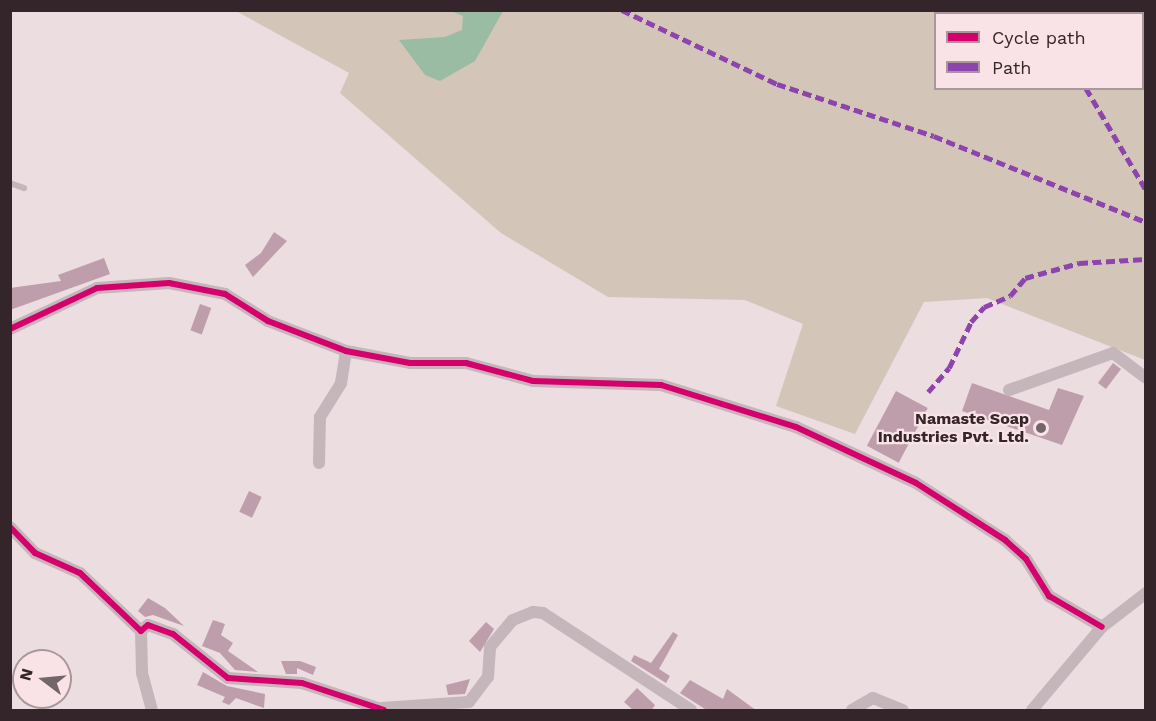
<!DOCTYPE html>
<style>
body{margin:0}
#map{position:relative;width:1156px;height:721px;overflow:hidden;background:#ebdde0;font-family:"Work Sans",sans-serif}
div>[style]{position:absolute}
.green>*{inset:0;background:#d3c5b8}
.water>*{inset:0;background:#99bca3}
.building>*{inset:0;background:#bf9eac;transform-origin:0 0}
.service>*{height:6px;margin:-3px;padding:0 3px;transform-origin:3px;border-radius:3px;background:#c4b6ba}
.minor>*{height:12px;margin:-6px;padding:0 6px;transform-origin:6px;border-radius:6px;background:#c4b6ba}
.quiet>*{height:4.5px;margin-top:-2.25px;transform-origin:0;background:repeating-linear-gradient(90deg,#8e44ad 0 9px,transparent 0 13.5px)}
.cycleway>*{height:6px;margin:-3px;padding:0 3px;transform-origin:3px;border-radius:3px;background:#d6006c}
.dots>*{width:16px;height:16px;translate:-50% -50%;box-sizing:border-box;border:3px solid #f9e3e7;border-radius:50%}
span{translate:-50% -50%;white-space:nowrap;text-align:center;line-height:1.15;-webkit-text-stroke:4.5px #f9e3e7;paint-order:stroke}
.poi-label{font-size:16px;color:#34252b;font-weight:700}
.right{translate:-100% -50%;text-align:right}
.frame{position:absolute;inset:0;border:12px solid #34252b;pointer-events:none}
.legend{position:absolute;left:934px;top:12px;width:210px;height:78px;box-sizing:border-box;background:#f9e3e7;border:2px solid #aa979c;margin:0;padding:8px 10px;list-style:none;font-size:18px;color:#34252b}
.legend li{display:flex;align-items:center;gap:12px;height:30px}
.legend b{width:30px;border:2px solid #aa979c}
.north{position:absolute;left:12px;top:649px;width:60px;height:60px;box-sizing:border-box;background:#f9e3e7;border:2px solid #aa979c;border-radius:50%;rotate:286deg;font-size:16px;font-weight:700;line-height:24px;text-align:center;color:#34252b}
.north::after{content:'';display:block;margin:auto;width:21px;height:27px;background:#74656a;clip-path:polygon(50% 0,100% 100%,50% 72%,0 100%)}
</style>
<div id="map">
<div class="green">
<div style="clip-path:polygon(evenodd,236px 11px,1145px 11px,1145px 360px,987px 298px,924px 302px,855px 434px,776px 406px,803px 324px,745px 300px,608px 297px,501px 233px,340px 93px,349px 73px,236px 11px,936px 14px,1142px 14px,1142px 88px,936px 88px,936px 14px)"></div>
</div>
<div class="water">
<div style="clip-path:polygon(451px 11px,503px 11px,475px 61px,440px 81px,425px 75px,399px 40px,445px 37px,462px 30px,463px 16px)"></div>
</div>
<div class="building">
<div style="clip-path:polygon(274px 232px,287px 241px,253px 277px,245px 265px,261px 253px)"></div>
<div style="clip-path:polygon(104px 258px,110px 274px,10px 310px,10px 288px,61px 281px,58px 275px)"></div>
<div style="left:200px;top:304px;width:12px;height:28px;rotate:20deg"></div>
<div style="left:1113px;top:363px;width:10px;height:25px;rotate:37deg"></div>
<div style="clip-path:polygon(972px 383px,1049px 410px,1058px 388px,1084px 396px,1062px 445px,962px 411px)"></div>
<div style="left:896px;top:391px;width:36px;height:62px;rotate:28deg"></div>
<div style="left:249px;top:491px;width:14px;height:23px;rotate:25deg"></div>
<div style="clip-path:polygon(148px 598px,165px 608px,184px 626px,153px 615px,145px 617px,138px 611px)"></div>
<div style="clip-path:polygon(213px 620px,225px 624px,221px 635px,233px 643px,228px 651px,258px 672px,235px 670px,220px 653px,202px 646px)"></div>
<div style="clip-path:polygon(486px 622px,494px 629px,480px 652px,469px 641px)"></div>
<div style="clip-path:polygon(673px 632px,678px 635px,659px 669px,670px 676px,666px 683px,631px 661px,634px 655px,651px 663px)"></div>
<div style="clip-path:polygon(281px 661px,300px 661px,316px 667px,313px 675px,297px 668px,297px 674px,286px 674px)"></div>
<div style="clip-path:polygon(203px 672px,227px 686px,265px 694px,264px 708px,236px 698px,229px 705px,222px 702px,225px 697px,197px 685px)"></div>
<div style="clip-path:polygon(470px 679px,465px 694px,448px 695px,446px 685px)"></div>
<div style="clip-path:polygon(690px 680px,723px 699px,727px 689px,757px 711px,708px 711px,680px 693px)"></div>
<div style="clip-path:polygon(637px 688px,655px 705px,651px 711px,634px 711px,624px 702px)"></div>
</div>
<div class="service">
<div style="left:10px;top:183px;width:15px;rotate:20deg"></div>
</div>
<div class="minor">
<div style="left:10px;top:329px;width:96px;rotate:-25.2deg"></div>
<div style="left:97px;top:288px;width:72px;rotate:-4deg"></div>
<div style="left:169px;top:283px;width:57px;rotate:11.1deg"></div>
<div style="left:225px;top:294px;width:51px;rotate:32.1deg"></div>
<div style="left:268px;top:321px;width:84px;rotate:21deg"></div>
<div style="left:346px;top:351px;width:65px;rotate:10.6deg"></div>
<div style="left:410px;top:363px;width:56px"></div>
<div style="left:466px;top:363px;width:69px;rotate:15deg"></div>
<div style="left:533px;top:381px;width:128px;rotate:1.8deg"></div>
<div style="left:661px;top:385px;width:141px;rotate:17.3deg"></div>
<div style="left:796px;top:427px;width:132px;rotate:25deg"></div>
<div style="left:916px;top:483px;width:106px;rotate:32.6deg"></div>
<div style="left:1005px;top:540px;width:28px;rotate:42deg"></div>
<div style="left:1026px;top:559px;width:44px;rotate:58.1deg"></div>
<div style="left:1049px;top:596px;width:61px;rotate:30.3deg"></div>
<div style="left:1009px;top:390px;width:110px;rotate:-19.6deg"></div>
<div style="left:1113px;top:353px;width:41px;rotate:37.1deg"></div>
<div style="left:319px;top:463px;width:46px;rotate:-88.8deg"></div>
<div style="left:320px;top:417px;width:40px;rotate:-58deg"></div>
<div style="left:341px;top:383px;width:32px;rotate:-81deg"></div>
<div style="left:10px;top:527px;width:36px;rotate:46deg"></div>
<div style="left:35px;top:553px;width:49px;rotate:24deg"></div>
<div style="left:80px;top:573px;width:84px;rotate:43.6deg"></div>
<div style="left:141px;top:631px;width:9px;rotate:-41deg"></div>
<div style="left:148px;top:625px;width:27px;rotate:20deg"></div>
<div style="left:173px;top:634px;width:70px;rotate:38.7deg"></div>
<div style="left:228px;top:678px;width:74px;rotate:3.9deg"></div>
<div style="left:302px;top:683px;width:86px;rotate:18.2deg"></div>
<div style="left:141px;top:631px;width:42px;rotate:88.6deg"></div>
<div style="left:142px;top:673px;width:38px;rotate:75deg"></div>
<div style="left:382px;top:708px;width:87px;rotate:-3.9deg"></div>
<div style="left:469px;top:702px;width:31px;rotate:-53deg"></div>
<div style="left:488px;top:677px;width:30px;rotate:-86deg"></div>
<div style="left:490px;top:647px;width:35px;rotate:-50deg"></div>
<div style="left:513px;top:620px;width:22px;rotate:-22deg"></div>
<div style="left:533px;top:612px;width:10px;rotate:6deg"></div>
<div style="left:543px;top:613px;width:177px;rotate:33.2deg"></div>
<div style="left:852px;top:710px;width:24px;rotate:-30deg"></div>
<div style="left:873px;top:698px;width:32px;rotate:22deg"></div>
<div style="left:1032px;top:710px;width:109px;rotate:-49.9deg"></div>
<div style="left:1102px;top:627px;width:56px;rotate:-37.7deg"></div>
</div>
<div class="quiet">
<div style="left:622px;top:10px;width:172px;rotate:25.5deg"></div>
<div style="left:777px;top:84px;width:165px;rotate:18.3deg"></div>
<div style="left:934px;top:136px;width:229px;rotate:22.1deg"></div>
<div style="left:1014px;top:10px;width:5px;rotate:53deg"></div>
<div style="left:1086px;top:88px;width:118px;rotate:59.5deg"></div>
<div style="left:928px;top:392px;width:32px;rotate:-49deg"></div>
<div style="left:949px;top:368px;width:51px;rotate:-64.4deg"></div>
<div style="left:971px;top:322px;width:20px;rotate:-49deg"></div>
<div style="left:984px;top:307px;width:28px;rotate:-23deg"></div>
<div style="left:1010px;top:296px;width:23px;rotate:-50deg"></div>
<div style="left:1025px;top:278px;width:56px;rotate:-15.5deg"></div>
<div style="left:1079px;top:263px;width:67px;rotate:-3.4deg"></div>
</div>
<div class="cycleway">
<div style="left:10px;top:329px;width:96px;rotate:-25.2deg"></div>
<div style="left:97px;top:288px;width:72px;rotate:-4deg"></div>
<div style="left:169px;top:283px;width:57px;rotate:11.1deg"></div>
<div style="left:225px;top:294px;width:51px;rotate:32.1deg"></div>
<div style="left:268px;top:321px;width:84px;rotate:21deg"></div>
<div style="left:346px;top:351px;width:65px;rotate:10.6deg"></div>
<div style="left:410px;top:363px;width:56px"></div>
<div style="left:466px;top:363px;width:69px;rotate:15deg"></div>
<div style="left:533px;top:381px;width:128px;rotate:1.8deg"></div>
<div style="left:661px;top:385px;width:141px;rotate:17.3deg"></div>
<div style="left:796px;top:427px;width:132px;rotate:25deg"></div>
<div style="left:916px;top:483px;width:106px;rotate:32.6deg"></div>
<div style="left:1005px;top:540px;width:28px;rotate:42deg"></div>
<div style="left:1026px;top:559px;width:44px;rotate:58.1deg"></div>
<div style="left:1049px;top:596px;width:61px;rotate:30.3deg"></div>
<div style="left:10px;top:527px;width:36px;rotate:46deg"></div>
<div style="left:35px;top:553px;width:49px;rotate:24deg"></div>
<div style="left:80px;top:573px;width:84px;rotate:43.6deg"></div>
<div style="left:141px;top:631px;width:9px;rotate:-41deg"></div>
<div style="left:148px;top:625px;width:27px;rotate:20deg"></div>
<div style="left:173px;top:634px;width:70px;rotate:38.7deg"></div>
<div style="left:228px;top:678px;width:74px;rotate:3.9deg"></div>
<div style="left:302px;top:683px;width:86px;rotate:18.2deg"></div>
</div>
<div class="dots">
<div style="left:1041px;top:428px;background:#74656a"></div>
</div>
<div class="poi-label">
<span class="right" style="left:1029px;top:428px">Namaste Soap<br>Industries Pvt. Ltd.</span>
</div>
<div class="frame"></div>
<ul class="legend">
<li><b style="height:8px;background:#d6006c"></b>Cycle path</li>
<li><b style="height:8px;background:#8e44ad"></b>Path</li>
</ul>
<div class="north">N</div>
</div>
